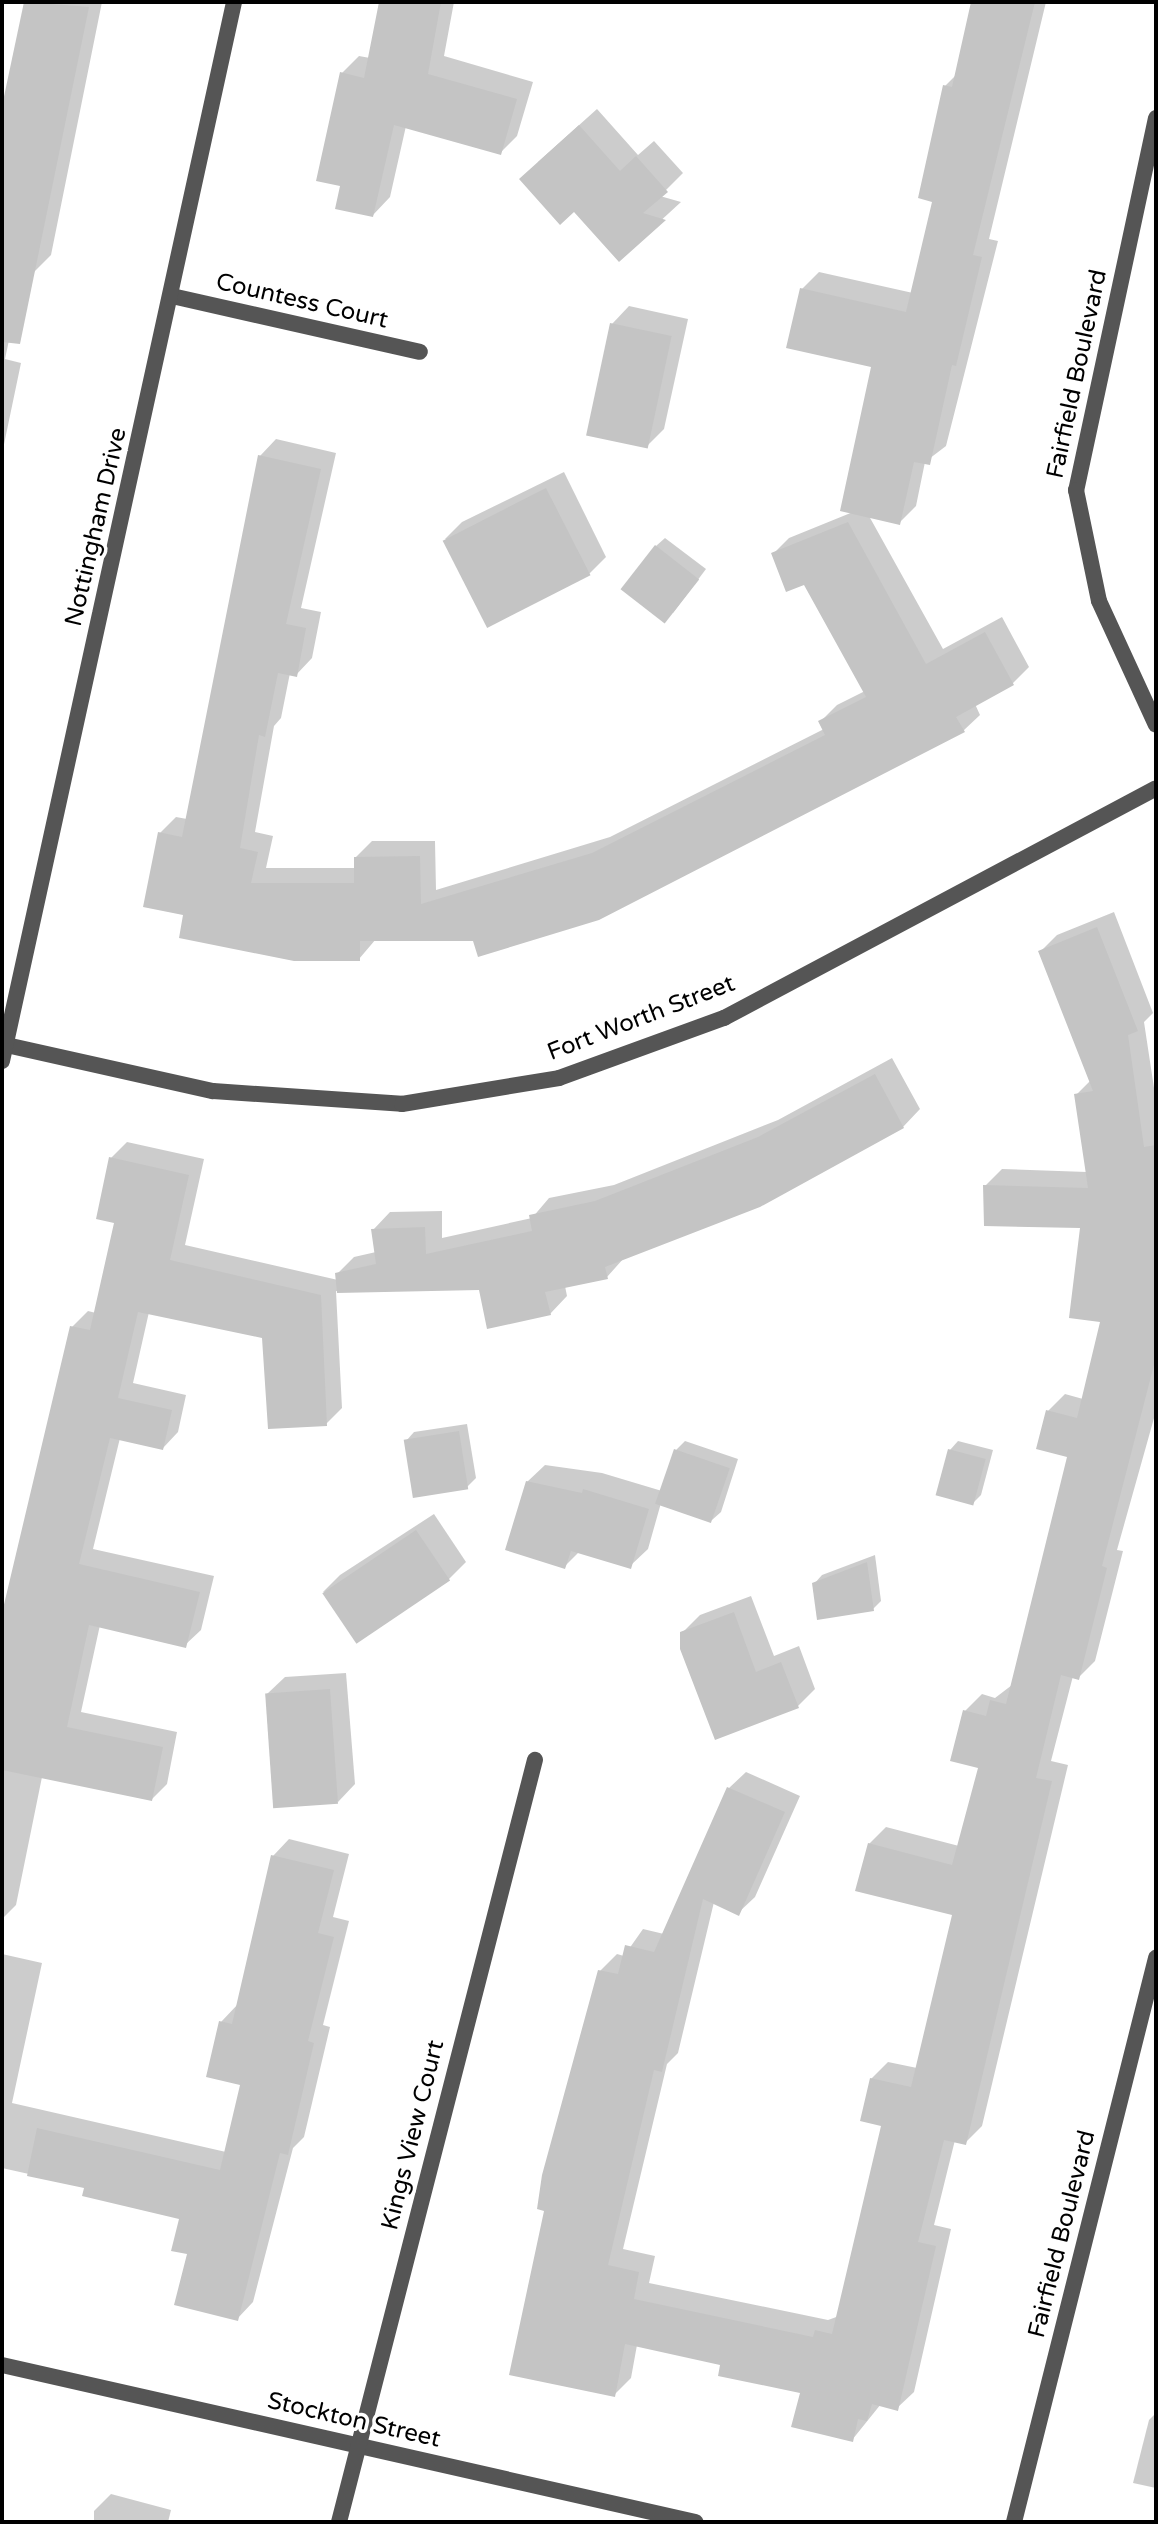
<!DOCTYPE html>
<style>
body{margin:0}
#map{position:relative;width:1158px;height:2524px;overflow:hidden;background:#fff;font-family:"Varela Round",sans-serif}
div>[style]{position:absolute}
.shadow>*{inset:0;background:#0003}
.building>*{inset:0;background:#c4c4c4;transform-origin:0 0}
.street>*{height:16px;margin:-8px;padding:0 8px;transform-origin:8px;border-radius:8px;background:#555}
span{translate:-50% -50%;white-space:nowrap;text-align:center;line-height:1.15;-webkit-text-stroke:7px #fff;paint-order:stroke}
.street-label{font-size:24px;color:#000}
.frame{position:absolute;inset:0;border:4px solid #000;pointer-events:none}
</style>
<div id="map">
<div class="shadow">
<div style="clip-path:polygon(27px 2px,102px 2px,51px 255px,34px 272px,24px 270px,5px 359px,21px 363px,2px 454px,2px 116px)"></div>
<div style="clip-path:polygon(381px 2px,454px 2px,444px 56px,533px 82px,517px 136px,500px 153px,406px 126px,390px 197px,373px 215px,343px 185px,342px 73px,359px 56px,370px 58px)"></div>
<div style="clip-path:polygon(972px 2px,1046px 2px,989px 239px,998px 241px,946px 446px,925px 462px,916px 506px,899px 523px,869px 516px,943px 649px,1002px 617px,1029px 667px,1013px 683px,975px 704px,980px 715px,963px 731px,475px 939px,376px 939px,359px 959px,185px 914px,160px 833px,176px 817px,187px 819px,260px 456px,276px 439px,336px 453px,301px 608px,321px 612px,312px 658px,296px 675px,290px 673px,281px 718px,274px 726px,255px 832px,273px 836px,266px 868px,356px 868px,356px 857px,372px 841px,435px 841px,436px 890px,610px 837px,824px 729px,820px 722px,837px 705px,865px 691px,805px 582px,773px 554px,789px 538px,853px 512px,874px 365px,802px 289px,819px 272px,913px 293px,935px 200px,945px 86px,957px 74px)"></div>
<div style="clip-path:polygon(597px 109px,638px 155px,654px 141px,683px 173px,660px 196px,681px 202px,619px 259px,538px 162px)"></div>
<div style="clip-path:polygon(629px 306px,688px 319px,664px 429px,647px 446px,612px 324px)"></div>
<div style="clip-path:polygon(564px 472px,606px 557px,589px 574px,445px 539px,462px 522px)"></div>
<div style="clip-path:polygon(665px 538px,706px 569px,673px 613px,656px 546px)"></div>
<div style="clip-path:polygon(1114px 912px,1153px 1013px,1144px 1022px,1156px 1101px,1156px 1411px,1117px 1550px,1123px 1551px,1095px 1661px,1079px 1677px,1073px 1676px,1051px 1761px,1068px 1765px,982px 2126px,965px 2143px,955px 2140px,934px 2225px,951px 2229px,914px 2392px,897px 2408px,881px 2404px,852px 2440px,802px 2391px,722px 2364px,637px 2345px,631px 2378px,614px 2395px,511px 2373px,600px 1971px,617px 1954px,624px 1956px,643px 1929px,664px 1934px,729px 1788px,746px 1772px,800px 1796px,755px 1897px,738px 1913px,714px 1902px,678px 2053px,667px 2064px,623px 2249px,655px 2256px,649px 2283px,828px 2320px,839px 2316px,884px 2124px,871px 2079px,888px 2062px,917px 2068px,955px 1914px,869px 1844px,886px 1827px,959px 1846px,980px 1766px,965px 1711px,982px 1694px,995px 1698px,1012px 1685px,1069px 1456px,1048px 1411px,1065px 1394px,1083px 1399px,1103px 1320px,1083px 1226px,985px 1186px,1002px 1169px,1087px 1172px,1076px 1095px,1091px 1080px,1040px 952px,1057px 935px)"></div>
<div style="clip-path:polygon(892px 1058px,920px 1109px,903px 1127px,624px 1258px,607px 1277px,565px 1286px,567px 1296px,550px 1314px,480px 1288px,336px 1291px,342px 1408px,326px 1424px,264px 1336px,149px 1312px,133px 1383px,186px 1395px,178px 1432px,163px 1448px,120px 1438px,93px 1549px,214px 1576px,201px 1630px,185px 1645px,100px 1625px,81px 1712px,177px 1732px,167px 1784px,152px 1799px,42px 1777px,16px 1905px,2px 1919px,2px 1627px,72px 1327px,88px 1311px,96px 1313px,116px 1221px,111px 1158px,127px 1142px,204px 1159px,185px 1245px,338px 1280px,337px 1274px,354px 1257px,376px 1252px,373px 1230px,390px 1212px,442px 1211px,442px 1238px,532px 1218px,549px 1198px,614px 1185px,778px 1120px)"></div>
<div style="clip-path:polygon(467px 1424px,476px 1478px,467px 1487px,406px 1441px,414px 1432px)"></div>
<div style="clip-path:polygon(685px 1441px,738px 1459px,721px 1512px,712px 1520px,661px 1503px,648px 1549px,630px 1566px,580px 1551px,564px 1567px,527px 1482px,545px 1465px,602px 1473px,662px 1491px,676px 1450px)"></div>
<div style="clip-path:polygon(958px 1441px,993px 1450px,981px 1495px,973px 1503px,950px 1450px)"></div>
<div style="clip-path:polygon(434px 1514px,466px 1562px,448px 1580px,323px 1592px,340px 1575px)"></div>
<div style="clip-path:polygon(875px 1555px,881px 1601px,873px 1609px,814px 1584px,822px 1575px)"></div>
<div style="clip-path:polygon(751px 1596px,774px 1656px,799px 1646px,815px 1689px,798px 1706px,682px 1633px,700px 1615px)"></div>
<div style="clip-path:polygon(346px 1673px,355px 1784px,338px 1802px,267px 1694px,285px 1677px)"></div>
<div style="clip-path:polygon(289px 1839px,349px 1854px,333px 1917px,349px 1921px,323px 2025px,330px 2027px,304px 2137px,293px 2148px,253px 2302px,237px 2319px,190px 2253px,182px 2217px,87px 2187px,2px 2168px,2px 1954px,42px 1963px,12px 2103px,226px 2152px,242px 2084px,221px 2022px,238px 2004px,273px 1856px)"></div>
<div style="clip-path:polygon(1156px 2413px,1156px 2488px,1133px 2483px,1149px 2420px)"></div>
<div style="clip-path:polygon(111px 2494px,171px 2510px,168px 2522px,94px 2522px,94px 2511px)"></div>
</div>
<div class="building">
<div style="clip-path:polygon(24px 2px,89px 7px,20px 344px,2px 342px,2px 106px)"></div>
<div style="clip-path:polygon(379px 2px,441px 2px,428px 74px,517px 99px,501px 155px,394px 125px,373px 217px,335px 209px,340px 186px,316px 181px,340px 72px,364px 78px)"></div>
<div style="clip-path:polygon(971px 2px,1035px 2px,973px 255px,982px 257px,956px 366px,952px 365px,930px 465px,914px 462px,900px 525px,840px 511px,871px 367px,786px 348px,800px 288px,906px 312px,932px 202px,918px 198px,943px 85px,952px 87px)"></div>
<div style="clip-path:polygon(579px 125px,620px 171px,636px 156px,668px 192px,643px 213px,666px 220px,619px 262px,574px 212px,560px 225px,519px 179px)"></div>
<div style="left:610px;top:323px;width:63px;height:115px;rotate:12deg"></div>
<div style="clip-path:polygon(258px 455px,321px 469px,286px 624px,306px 628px,297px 677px,278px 673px,265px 737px,259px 735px,240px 848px,258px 852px,251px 883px,354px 883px,354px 857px,420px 856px,421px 904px,592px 853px,825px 735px,818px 721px,866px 697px,804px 585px,786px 592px,771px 553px,848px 522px,926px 664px,985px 632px,1014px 685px,956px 717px,965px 732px,599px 920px,478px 957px,473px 941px,360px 941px,360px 961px,294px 961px,179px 938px,183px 915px,143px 907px,158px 832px,182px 837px)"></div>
<div style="left:546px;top:488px;width:98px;height:116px;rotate:63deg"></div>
<div style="left:655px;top:545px;width:56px;height:56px;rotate:38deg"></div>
<div style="clip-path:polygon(1097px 927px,1138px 1031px,1128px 1035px,1144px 1147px,1156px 1145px,1156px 1357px,1102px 1566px,1107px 1568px,1079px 1680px,1061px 1675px,1036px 1778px,1052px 1781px,966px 2145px,944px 2140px,918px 2242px,936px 2246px,898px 2411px,872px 2404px,867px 2421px,858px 2419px,853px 2442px,791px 2427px,800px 2393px,718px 2376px,720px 2365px,625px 2344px,615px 2397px,509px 2375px,544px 2211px,537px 2209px,542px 2175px,598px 1970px,618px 1974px,625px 1945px,654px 1952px,727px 1787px,785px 1812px,739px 1916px,703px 1899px,662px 2072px,654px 2070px,608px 2265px,639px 2272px,634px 2299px,813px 2337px,815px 2330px,832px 2334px,881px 2126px,860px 2121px,870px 2078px,911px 2087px,952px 1915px,855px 1891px,868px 1843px,952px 1865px,978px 1768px,950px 1761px,963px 1710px,986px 1716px,990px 1700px,1006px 1704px,1067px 1457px,1036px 1449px,1046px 1410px,1077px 1418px,1100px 1322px,1069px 1318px,1080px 1228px,984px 1226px,983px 1185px,1088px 1188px,1074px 1094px,1093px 1091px,1038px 951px)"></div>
<div style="clip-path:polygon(875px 1074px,904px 1128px,760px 1207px,605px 1267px,608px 1279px,545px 1292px,551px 1315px,487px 1329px,479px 1290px,337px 1293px,335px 1273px,376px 1264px,371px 1229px,425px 1227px,426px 1254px,532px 1231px,529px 1215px,595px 1201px,758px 1137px)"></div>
<div style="clip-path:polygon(109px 1157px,189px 1175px,170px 1260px,321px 1295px,327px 1426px,268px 1429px,262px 1338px,138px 1312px,118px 1398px,172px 1410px,163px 1450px,110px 1438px,79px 1564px,200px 1592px,186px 1648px,89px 1625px,67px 1727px,163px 1747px,152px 1801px,2px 1770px,2px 1613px,70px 1326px,90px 1330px,114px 1223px,96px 1219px)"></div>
<div style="left:459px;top:1431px;width:59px;height:56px;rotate:81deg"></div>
<div style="left:674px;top:1449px;width:59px;height:58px;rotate:19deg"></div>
<div style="left:948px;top:1449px;width:39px;height:48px;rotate:15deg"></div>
<div style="clip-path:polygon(526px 1481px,582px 1493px,583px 1489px,649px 1509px,631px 1569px,571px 1551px,565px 1569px,505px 1550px)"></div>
<div style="left:416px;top:1530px;width:61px;height:113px;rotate:56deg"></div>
<div style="clip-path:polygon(867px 1562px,874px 1611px,817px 1620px,812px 1583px)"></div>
<div style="clip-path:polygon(734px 1612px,756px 1672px,781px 1662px,799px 1708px,715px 1740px,680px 1649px,680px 1632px)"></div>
<div style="left:330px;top:1689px;width:115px;height:65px;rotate:86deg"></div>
<div style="clip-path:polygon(271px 1855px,334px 1870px,318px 1933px,334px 1937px,308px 2041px,314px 2043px,288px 2155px,280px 2153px,238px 2321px,174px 2305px,187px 2254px,171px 2251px,179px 2219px,82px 2196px,84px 2188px,27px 2176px,37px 2128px,220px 2170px,240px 2085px,206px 2077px,219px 2021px,232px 2024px)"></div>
</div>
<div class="street">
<div style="left:1156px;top:118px;width:381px;rotate:102.1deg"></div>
<div style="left:1076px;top:490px;width:113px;rotate:78.3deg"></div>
<div style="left:1099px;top:601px;width:136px;rotate:65.3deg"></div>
<div style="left:172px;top:296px;width:254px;rotate:12.7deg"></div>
<div style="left:2px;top:1044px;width:216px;rotate:12.6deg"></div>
<div style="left:213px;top:1091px;width:189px;rotate:3.9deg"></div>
<div style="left:402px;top:1104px;width:159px;rotate:-9.4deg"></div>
<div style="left:559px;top:1078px;width:176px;rotate:-20deg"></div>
<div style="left:724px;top:1018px;width:489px;rotate:-28deg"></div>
<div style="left:2px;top:1061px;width:1084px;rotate:-77.64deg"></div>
<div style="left:2px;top:2365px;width:711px;rotate:12.76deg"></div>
<div style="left:339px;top:2522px;width:787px;rotate:-75.58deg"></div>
<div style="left:1014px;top:2522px;width:582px;rotate:-75.87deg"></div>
</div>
<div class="street-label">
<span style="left:302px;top:301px;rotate:13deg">Countess Court</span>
<span style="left:1077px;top:374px;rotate:-78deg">Fairfield Boulevard</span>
<span style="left:96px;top:527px;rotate:-77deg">Nottingham Drive</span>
<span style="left:641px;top:1018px;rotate:-21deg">Fort Worth Street</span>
<span style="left:413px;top:2135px;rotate:-76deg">Kings View Court</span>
<span style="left:1062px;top:2234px;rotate:-76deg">Fairfield Boulevard</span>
<span style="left:354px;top:2420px;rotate:13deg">Stockton Street</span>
</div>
<div class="frame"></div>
</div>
